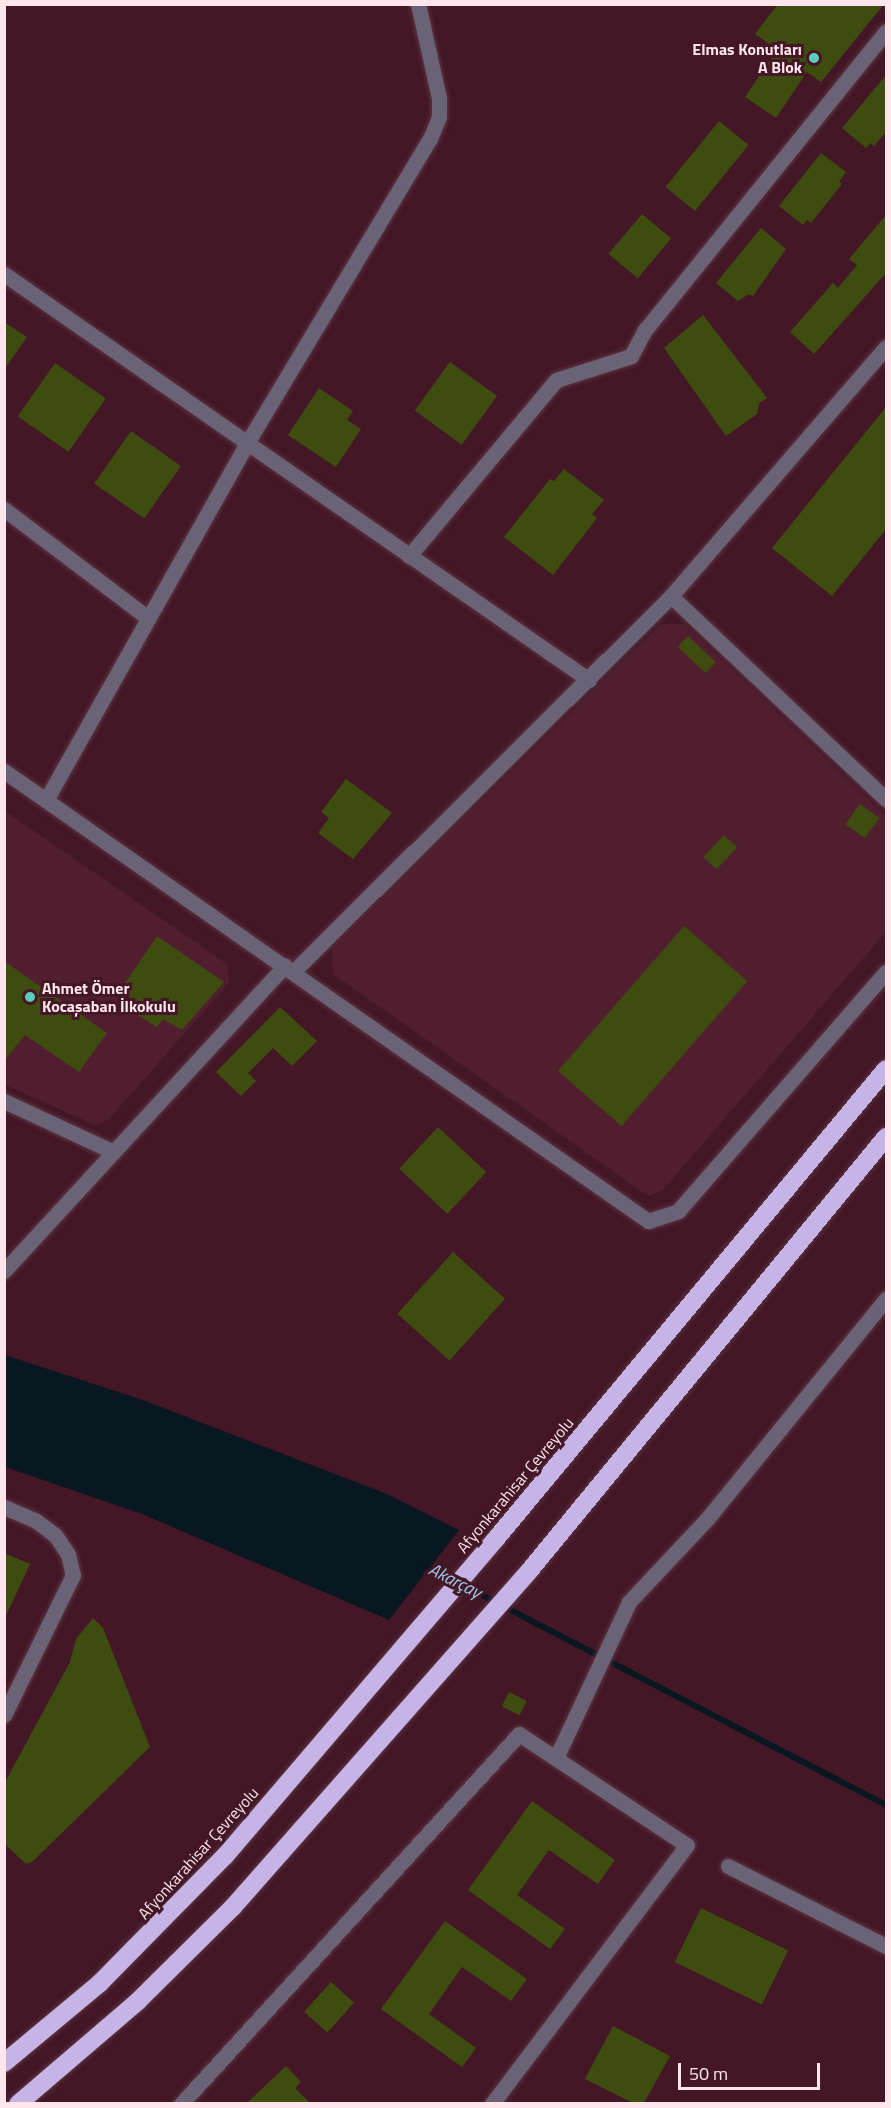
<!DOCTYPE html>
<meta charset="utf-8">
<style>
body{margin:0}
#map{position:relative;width:891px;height:2108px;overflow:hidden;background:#431726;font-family:"Titillium Web",sans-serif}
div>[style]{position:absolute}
.built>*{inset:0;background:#511e30}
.water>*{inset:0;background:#091721}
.stream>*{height:6px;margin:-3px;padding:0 3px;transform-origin:3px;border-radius:3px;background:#091721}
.building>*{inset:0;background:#3f4c10;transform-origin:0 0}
.roads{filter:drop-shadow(0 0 2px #5d3442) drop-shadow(0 0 2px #5d3442)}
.minor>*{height:15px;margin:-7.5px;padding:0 7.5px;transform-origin:7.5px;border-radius:7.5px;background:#6a6376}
.highway>*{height:18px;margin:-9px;padding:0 9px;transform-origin:9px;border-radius:9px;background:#c5b4e5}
.dots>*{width:16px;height:16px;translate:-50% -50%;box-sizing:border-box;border:3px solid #431726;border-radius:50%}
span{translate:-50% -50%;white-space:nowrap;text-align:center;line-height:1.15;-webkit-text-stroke:6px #431726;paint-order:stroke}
.poi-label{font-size:16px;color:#fee6ec;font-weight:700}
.right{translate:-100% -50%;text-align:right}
.left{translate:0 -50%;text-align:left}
.street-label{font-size:16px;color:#fee6ec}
.water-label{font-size:18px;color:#9dcaec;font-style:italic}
.frame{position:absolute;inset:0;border:6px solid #fee6ec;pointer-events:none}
.scale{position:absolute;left:678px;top:2063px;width:142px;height:27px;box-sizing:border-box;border:3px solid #fee6ec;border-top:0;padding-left:8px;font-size:18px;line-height:21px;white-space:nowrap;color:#fee6ec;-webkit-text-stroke:4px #431726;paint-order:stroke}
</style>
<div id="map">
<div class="built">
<div style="clip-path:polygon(661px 624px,684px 624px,886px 816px,886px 932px,662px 1191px,648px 1196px,333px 974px,332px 948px)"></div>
<div style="clip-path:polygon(5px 811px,227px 964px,229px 983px,108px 1120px,95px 1125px,5px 1085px)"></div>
</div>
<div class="water">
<div style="clip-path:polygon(5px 1355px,140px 1399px,387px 1494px,459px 1530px,389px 1620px,142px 1514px,5px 1467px)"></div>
</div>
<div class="stream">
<div style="left:424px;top:1565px;width:521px;rotate:27.45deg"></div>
</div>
<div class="building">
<div style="clip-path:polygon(778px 4px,884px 4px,821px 82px,807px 72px,776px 118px,745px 97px,777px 50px,755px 34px)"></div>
<div style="clip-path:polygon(886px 75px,886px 132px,874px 146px,871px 143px,866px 148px,842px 128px)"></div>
<div style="left:719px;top:121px;width:38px;height:85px;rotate:39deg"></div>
<div style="clip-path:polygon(821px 153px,846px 172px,839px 182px,842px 184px,811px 223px,807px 220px,803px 225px,779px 206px)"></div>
<div style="left:642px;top:214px;width:38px;height:52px;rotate:40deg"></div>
<div style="clip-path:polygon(886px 215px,886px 273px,814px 354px,790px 332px,833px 283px,838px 288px,857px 265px,849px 259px)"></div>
<div style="clip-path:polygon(761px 228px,786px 249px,753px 296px,749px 294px,738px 301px,716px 283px)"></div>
<div style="clip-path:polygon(703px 315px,767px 398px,759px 403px,757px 414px,726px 436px,664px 348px)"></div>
<div style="clip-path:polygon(4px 322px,27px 337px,4px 370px)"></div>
<div style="left:450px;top:362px;width:58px;height:60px;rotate:36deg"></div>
<div style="left:55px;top:363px;width:62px;height:65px;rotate:35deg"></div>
<div style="clip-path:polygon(319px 388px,353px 411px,347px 420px,361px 429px,336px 467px,288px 435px)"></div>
<div style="clip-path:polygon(886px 407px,886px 529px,832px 596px,772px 548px)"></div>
<div style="left:131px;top:431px;width:61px;height:64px;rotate:35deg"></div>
<div style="clip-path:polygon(564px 469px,604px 500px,592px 514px,597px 518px,553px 575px,504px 537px,550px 479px,554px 481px)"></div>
<div style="left:688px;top:636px;width:38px;height:15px;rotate:43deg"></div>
<div style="clip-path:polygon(346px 779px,392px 813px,353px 859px,318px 833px,329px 818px,321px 812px)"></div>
<div style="left:860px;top:804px;width:24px;height:25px;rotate:36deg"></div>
<div style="left:724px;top:835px;width:18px;height:30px;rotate:43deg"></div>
<div style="left:684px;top:926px;width:84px;height:192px;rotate:41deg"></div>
<div style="clip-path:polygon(157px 936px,224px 982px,182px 1030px,163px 1019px,157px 1027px,125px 1007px,132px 999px,119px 992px)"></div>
<div style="clip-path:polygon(4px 961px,107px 1033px,79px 1072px,25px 1035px,4px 1061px)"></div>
<div style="clip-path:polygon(280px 1007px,317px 1041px,292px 1066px,273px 1048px,248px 1073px,256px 1081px,241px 1096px,216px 1072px)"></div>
<div style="left:438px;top:1127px;width:66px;height:57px;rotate:43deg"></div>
<div style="left:453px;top:1252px;width:70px;height:83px;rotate:42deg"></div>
<div style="clip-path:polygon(4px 1553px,30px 1564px,4px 1620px)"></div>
<div style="clip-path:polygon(93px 1618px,103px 1628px,150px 1747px,32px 1862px,26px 1864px,4px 1843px,4px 1784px,70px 1662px,76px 1639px)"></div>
<div style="left:509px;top:1692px;width:20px;height:16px;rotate:27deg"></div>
<div style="clip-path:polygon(532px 1801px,615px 1860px,598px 1884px,549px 1850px,517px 1895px,565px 1929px,550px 1949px,468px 1890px)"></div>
<div style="left:701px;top:1908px;width:97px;height:60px;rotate:26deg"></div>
<div style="clip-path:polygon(445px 1921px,527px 1979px,511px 2001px,462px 1967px,429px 2014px,476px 2048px,462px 2067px,381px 2009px)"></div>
<div style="left:331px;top:1982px;width:31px;height:40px;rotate:42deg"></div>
<div style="clip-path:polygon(613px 2026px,670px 2056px,644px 2103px,633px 2103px,585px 2079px)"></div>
<div style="clip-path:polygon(286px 2066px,301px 2082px,295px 2088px,310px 2103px,247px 2103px)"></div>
</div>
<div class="roads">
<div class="minor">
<div style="left:4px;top:274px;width:712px;rotate:34.76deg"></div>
<div style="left:4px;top:509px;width:181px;rotate:37.1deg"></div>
<div style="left:409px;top:556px;width:229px;rotate:-50.1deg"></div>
<div style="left:556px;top:380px;width:79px;rotate:-17.7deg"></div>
<div style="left:631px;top:356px;width:30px;rotate:-62deg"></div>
<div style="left:645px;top:330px;width:384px;rotate:-51.1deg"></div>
<div style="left:671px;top:596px;width:296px;rotate:43.4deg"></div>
<div style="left:4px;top:771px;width:786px;rotate:34.94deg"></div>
<div style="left:648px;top:1221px;width:32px;rotate:-18deg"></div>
<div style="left:678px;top:1211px;width:317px;rotate:-49deg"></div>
<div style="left:46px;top:800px;width:410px;rotate:-60.6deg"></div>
<div style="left:247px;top:443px;width:355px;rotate:-59deg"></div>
<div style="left:430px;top:139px;width:24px;rotate:-68deg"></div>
<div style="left:439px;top:117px;width:19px;rotate:-90deg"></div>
<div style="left:439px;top:98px;width:96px;rotate:-102.6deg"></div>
<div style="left:294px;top:971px;width:532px;rotate:-44.85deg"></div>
<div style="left:671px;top:596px;width:329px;rotate:-49.2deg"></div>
<div style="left:4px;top:1101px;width:121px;rotate:24.9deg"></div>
<div style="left:4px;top:1271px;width:415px;rotate:-47.4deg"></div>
<div style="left:4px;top:1507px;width:34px;rotate:23deg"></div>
<div style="left:35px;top:1520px;width:25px;rotate:37deg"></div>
<div style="left:55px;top:1535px;width:23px;rotate:56deg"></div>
<div style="left:68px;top:1554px;width:22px;rotate:77deg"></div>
<div style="left:73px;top:1575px;width:156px;rotate:116.2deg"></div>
<div style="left:556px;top:1758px;width:172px;rotate:-64.9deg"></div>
<div style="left:629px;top:1602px;width:114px;rotate:-46.8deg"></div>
<div style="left:707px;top:1519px;width:284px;rotate:-50.9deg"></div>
<div style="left:728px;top:1866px;width:177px;rotate:26.9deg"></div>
<div style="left:181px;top:2104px;width:501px;rotate:-47.59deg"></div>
<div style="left:519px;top:1734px;width:201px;rotate:33.5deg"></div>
<div style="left:687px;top:1845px;width:324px;rotate:127deg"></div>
</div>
<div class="highway">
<div style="left:4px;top:2063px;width:125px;rotate:-39.8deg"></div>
<div style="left:100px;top:1983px;width:178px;rotate:-45.5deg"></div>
<div style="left:225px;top:1856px;width:416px;rotate:-49.5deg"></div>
<div style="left:495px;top:1540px;width:612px;rotate:-50.3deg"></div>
<div style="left:18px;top:2104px;width:158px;rotate:-40.6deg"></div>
<div style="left:138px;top:2001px;width:134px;rotate:-44.7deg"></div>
<div style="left:233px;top:1907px;width:449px;rotate:-48.6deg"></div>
<div style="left:530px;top:1570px;width:561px;rotate:-50.57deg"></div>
</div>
</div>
<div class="dots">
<div style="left:814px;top:58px;background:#5bcebb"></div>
<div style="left:30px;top:997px;background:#5bcebb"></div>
</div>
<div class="poi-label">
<span class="right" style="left:802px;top:58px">Elmas Konutları<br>A Blok</span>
<span class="left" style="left:42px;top:997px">Ahmet Ömer<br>Kocaşaban İlkokulu</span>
</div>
<div class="street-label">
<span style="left:515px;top:1485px;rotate:-50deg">Afyonkarahisar Çevreyolu</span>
<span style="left:198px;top:1853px;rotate:-48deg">Afyonkarahisar Çevreyolu</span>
</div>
<div class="water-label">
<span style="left:455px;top:1581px;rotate:27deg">Akarçay</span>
</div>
<div class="frame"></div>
<div class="scale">50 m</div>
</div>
